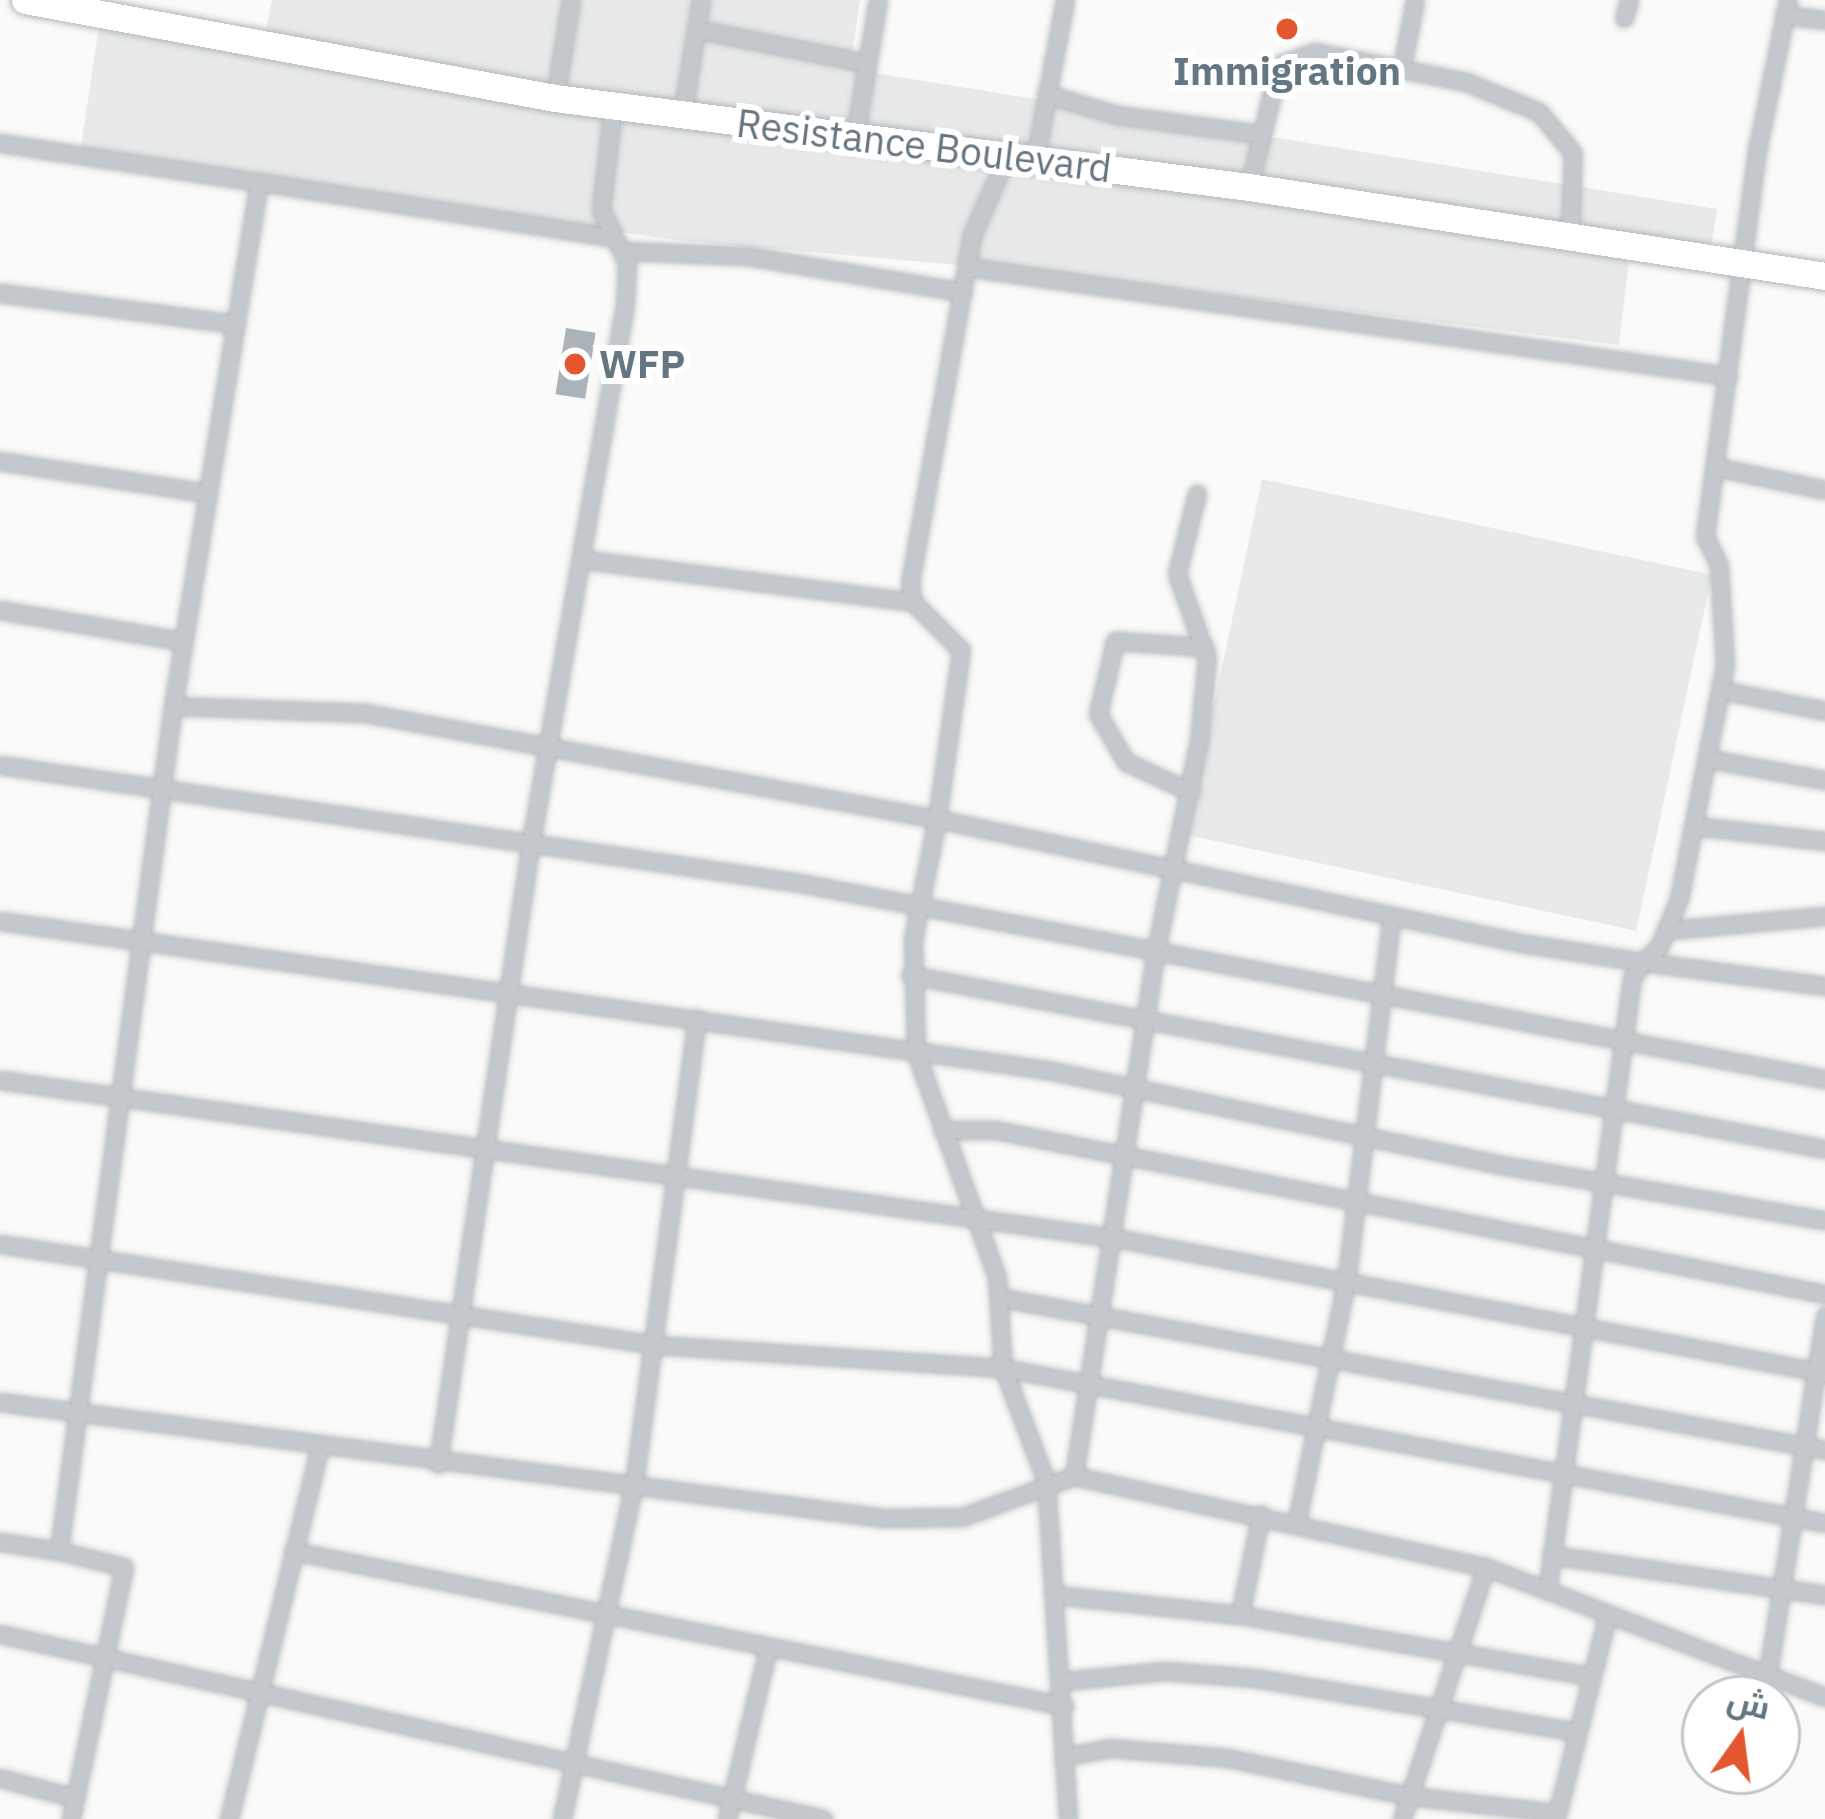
<!DOCTYPE html>
<meta charset="utf-8">
<style>
body{margin:0}
#map{position:relative;width:1825px;height:1819px;overflow:hidden;background:#fafaf8;font-family:"IBM Plex Sans",Cairo,sans-serif}
div>[style]{position:absolute}
.built>*{inset:0;background:#e8e9e9;transform-origin:0 0}
.building>*{inset:0;background:#aab3b9;transform-origin:0 0}
.roads{filter:drop-shadow(0 0 3px #b4b9bd) drop-shadow(0 0 3px #b4b9bd)}
.minor>*{height:15px;margin:-7.5px;padding:0 7.5px;transform-origin:7.5px;border-radius:7.5px;background:#c3c8cc}
.trunk>*{height:27px;margin:-13.5px;padding:0 13.5px;transform-origin:13.5px;border-radius:13.5px;background:#fff}
.dots>*{width:33px;height:33px;translate:-50% -50%;box-sizing:border-box;border:6px solid #fff;border-radius:50%}
span{translate:-50% -50%;white-space:nowrap;text-align:center;line-height:1.15;-webkit-text-stroke:12px #fff;paint-order:stroke}
.poi-label{font-size:39px;color:#657683;font-weight:700}
.left{translate:0 -50%;text-align:left}
.street-label{font-size:39px;color:#657683}
.north{position:absolute;left:1681px;top:1675px;width:120px;height:120px;box-sizing:border-box;background:#fff;border:3px solid #c1c8cd;border-radius:50%;rotate:14deg;font-size:33px;font-weight:700;line-height:48px;text-align:center;color:#657683}
.north::after{content:'';display:block;margin:auto;width:42px;height:54px;background:#e4572e;clip-path:polygon(50% 0,100% 100%,50% 72%,0 100%)}
</style>
<div id="map">
<div class="built">
<div style="clip-path:polygon(272px 0,860px 0,850px 69px,1717px 209px,1711px 247px,690px 109px,265px 33px)"></div>
<div style="clip-path:polygon(99px 26px,1629px 260px,1619px 345px,1061px 274px,685px 241px,79px 159px)"></div>
<div style="left:1262px;top:479px;width:460px;height:364px;rotate:12deg"></div>
</div>
<div class="building">
<div style="left:566px;top:328px;width:30px;height:67px;rotate:9deg"></div>
</div>
<div class="roads">
<div class="minor">
<div style="left:1784px;top:15px;width:41px;rotate:7deg"></div>
<div style="left:1624px;top:18px;width:19px;rotate:-74deg"></div>
<div style="left:696px;top:29px;width:173px;rotate:11.3deg"></div>
<div style="left:1402px;top:67px;width:68px;rotate:-79deg"></div>
<div style="left:1046px;top:94px;width:74px;rotate:16.5deg"></div>
<div style="left:1117px;top:115px;width:144px;rotate:7.6deg"></div>
<div style="left:555px;top:98px;width:99px;rotate:-80.7deg"></div>
<div style="left:682px;top:116px;width:118px;rotate:-80.7deg"></div>
<div style="left:855px;top:137px;width:139px;rotate:-80.5deg"></div>
<div style="left:0;top:143px;width:262px;rotate:8.6deg"></div>
<div style="left:259px;top:182px;width:531px;rotate:99.32deg"></div>
<div style="left:1035px;top:160px;width:163px;rotate:-79.4deg"></div>
<div style="left:259px;top:182px;width:360px;rotate:8.9deg"></div>
<div style="left:1249px;top:187px;width:126px;rotate:-76.2deg"></div>
<div style="left:1279px;top:65px;width:38px;rotate:-20deg"></div>
<div style="left:1315px;top:52px;width:154px;rotate:11.2deg"></div>
<div style="left:1466px;top:82px;width:79px;rotate:22.3deg"></div>
<div style="left:1539px;top:112px;width:53px;rotate:50.3deg"></div>
<div style="left:1573px;top:153px;width:82px;rotate:92.1deg"></div>
<div style="left:623px;top:251px;width:125px;rotate:2.3deg"></div>
<div style="left:748px;top:256px;width:218px;rotate:9.5deg"></div>
<div style="left:967px;top:267px;width:769px;rotate:8.15deg"></div>
<div style="left:0;top:293px;width:238px;rotate:7.5deg"></div>
<div style="left:0;top:461px;width:208px;rotate:8.8deg"></div>
<div style="left:1715px;top:467px;width:112px;rotate:11.8deg"></div>
<div style="left:586px;top:560px;width:330px;rotate:7.3deg"></div>
<div style="left:0;top:610px;width:184px;rotate:9.7deg"></div>
<div style="left:1721px;top:690px;width:106px;rotate:11.4deg"></div>
<div style="left:1709px;top:759px;width:118px;rotate:10.3deg"></div>
<div style="left:0;top:765px;width:809px;rotate:8.39deg"></div>
<div style="left:800px;top:883px;width:1044px;rotate:10.83deg"></div>
<div style="left:1191px;top:792px;width:72px;rotate:-155.2deg"></div>
<div style="left:1126px;top:762px;width:56px;rotate:-120.3deg"></div>
<div style="left:1098px;top:714px;width:75px;rotate:-76.9deg"></div>
<div style="left:1115px;top:641px;width:90px;rotate:3.8deg"></div>
<div style="left:1695px;top:826px;width:131px;rotate:6.6deg"></div>
<div style="left:0;top:921px;width:1058px;rotate:8.1deg"></div>
<div style="left:1047px;top:1070px;width:459px;rotate:11.8deg"></div>
<div style="left:1496px;top:1164px;width:334px;rotate:9.7deg"></div>
<div style="left:1669px;top:930px;width:157px;rotate:-5.1deg"></div>
<div style="left:910px;top:975px;width:931px;rotate:10.77deg"></div>
<div style="left:0;top:1080px;width:1126px;rotate:8.07deg"></div>
<div style="left:1115px;top:1238px;width:723px;rotate:10.77deg"></div>
<div style="left:942px;top:1130px;width:53px"></div>
<div style="left:995px;top:1130px;width:846px;rotate:11.18deg"></div>
<div style="left:0;top:1244px;width:664px;rotate:8.75deg"></div>
<div style="left:656px;top:1345px;width:348px;rotate:3.8deg"></div>
<div style="left:1003px;top:1368px;width:836px;rotate:10.68deg"></div>
<div style="left:1002px;top:1298px;width:837px;rotate:10.46deg"></div>
<div style="left:0;top:1402px;width:891px;rotate:7.48deg"></div>
<div style="left:883px;top:1518px;width:79px;rotate:-0.7deg"></div>
<div style="left:962px;top:1517px;width:119px;rotate:-20.1deg"></div>
<div style="left:1074px;top:1476px;width:422px;rotate:12.5deg"></div>
<div style="left:1486px;top:1567px;width:363px;rotate:21deg"></div>
<div style="left:438px;top:1464px;width:623px;rotate:-81.51deg"></div>
<div style="left:530px;top:848px;width:551px;rotate:-80.08deg"></div>
<div style="left:625px;top:305px;width:42px;rotate:-87.3deg"></div>
<div style="left:627px;top:263px;width:59px;rotate:-116.1deg"></div>
<div style="left:601px;top:210px;width:104px;rotate:-83.4deg"></div>
<div style="left:1074px;top:1476px;width:532px;rotate:-81.14deg"></div>
<div style="left:1156px;top:950px;width:213px;rotate:-78.4deg"></div>
<div style="left:1199px;top:741px;width:83px;rotate:-84.5deg"></div>
<div style="left:1207px;top:658px;width:89px;rotate:-109.7deg"></div>
<div style="left:1177px;top:574px;width:83px;rotate:-76.1deg"></div>
<div style="left:1297px;top:1521px;width:243px;rotate:-78.4deg"></div>
<div style="left:1346px;top:1283px;width:366px;rotate:-82.9deg"></div>
<div style="left:0;top:1542px;width:60px;rotate:8.7deg"></div>
<div style="left:59px;top:1551px;width:853px;rotate:-82.32deg"></div>
<div style="left:173px;top:706px;width:192px;rotate:2.1deg"></div>
<div style="left:365px;top:713px;width:582px;rotate:10.5deg"></div>
<div style="left:937px;top:819px;width:171px;rotate:-81.9deg"></div>
<div style="left:961px;top:650px;width:68px;rotate:-135deg"></div>
<div style="left:913px;top:602px;width:19px;rotate:-99deg"></div>
<div style="left:910px;top:583px;width:353px;rotate:-79.9deg"></div>
<div style="left:972px;top:235px;width:86px;rotate:-66.1deg"></div>
<div style="left:59px;top:1551px;width:67px;rotate:13.8deg"></div>
<div style="left:124px;top:1567px;width:258px;rotate:101.9deg"></div>
<div style="left:293px;top:1551px;width:787px;rotate:11.35deg"></div>
<div style="left:1551px;top:1555px;width:277px;rotate:8.3deg"></div>
<div style="left:1548px;top:1586px;width:614px;rotate:-82.13deg"></div>
<div style="left:1632px;top:978px;width:19px;rotate:-55deg"></div>
<div style="left:1643px;top:962px;width:184px;rotate:7.5deg"></div>
<div style="left:1057px;top:1595px;width:184px;rotate:6.2deg"></div>
<div style="left:1240px;top:1615px;width:103px;rotate:-78.3deg"></div>
<div style="left:1240px;top:1615px;width:356px;rotate:9.9deg"></div>
<div style="left:0;top:1634px;width:844px;rotate:12.67deg"></div>
<div style="left:1767px;top:1679px;width:368px;rotate:-80.9deg"></div>
<div style="left:1063px;top:1681px;width:102px;rotate:-5.6deg"></div>
<div style="left:1165px;top:1671px;width:90px;rotate:4.4deg"></div>
<div style="left:1255px;top:1678px;width:326px;rotate:9.5deg"></div>
<div style="left:1063px;top:1757px;width:48px;rotate:-10.8deg"></div>
<div style="left:1110px;top:1748px;width:118px;rotate:4.8deg"></div>
<div style="left:1228px;top:1758px;width:186px;rotate:11.8deg"></div>
<div style="left:1410px;top:1796px;width:148px;rotate:6.6deg"></div>
<div style="left:0;top:1778px;width:78px;rotate:14.9deg"></div>
<div style="left:229px;top:1819px;width:380px;rotate:-76.3deg"></div>
<div style="left:562px;top:1819px;width:343px;rotate:-77.9deg"></div>
<div style="left:634px;top:1484px;width:470px;rotate:-82.3deg"></div>
<div style="left:727px;top:1819px;width:176px;rotate:-76.5deg"></div>
<div style="left:1068px;top:1819px;width:339px;rotate:-93.7deg"></div>
<div style="left:1046px;top:1481px;width:121px;rotate:-110.8deg"></div>
<div style="left:1003px;top:1368px;width:91px;rotate:-93.8deg"></div>
<div style="left:997px;top:1277px;width:238px;rotate:-109.9deg"></div>
<div style="left:916px;top:1053px;width:114px;rotate:-91.5deg"></div>
<div style="left:913px;top:939px;width:122px;rotate:-78.7deg"></div>
<div style="left:937px;top:819px;width:597px;rotate:11.99deg"></div>
<div style="left:1521px;top:943px;width:123px;rotate:8.9deg"></div>
<div style="left:1643px;top:962px;width:22px;rotate:-43deg"></div>
<div style="left:1659px;top:947px;width:52px;rotate:-67.4deg"></div>
<div style="left:1679px;top:899px;width:239px;rotate:-78.9deg"></div>
<div style="left:1725px;top:664px;width:99px;rotate:-93.5deg"></div>
<div style="left:1719px;top:565px;width:32px;rotate:-116deg"></div>
<div style="left:1705px;top:536px;width:394px;rotate:-82.3deg"></div>
<div style="left:1758px;top:146px;width:149px;rotate:-78.4deg"></div>
<div style="left:1402px;top:1819px;width:266px;rotate:-71.6deg"></div>
<div style="left:1556px;top:1819px;width:211px;rotate:-75.8deg"></div>
</div>
<div class="trunk">
<div style="left:25px;top:0;width:539px;rotate:10.48deg"></div>
<div style="left:555px;top:98px;width:700px;rotate:7.31deg"></div>
<div style="left:1249px;top:187px;width:583px;rotate:8.78deg"></div>
</div>
</div>
<div class="dots">
<div style="left:1287px;top:29px;background:#e4572e"></div>
<div style="left:575px;top:364px;background:#e4572e"></div>
</div>
<div class="poi-label">
<span style="left:1287px;top:71px">Immigration</span>
<span class="left" style="left:599px;top:364px">WFP</span>
</div>
<div class="street-label">
<span style="left:924px;top:146px;rotate:7deg">Resistance Boulevard</span>
</div>
<div class="north">ش</div>
</div>
